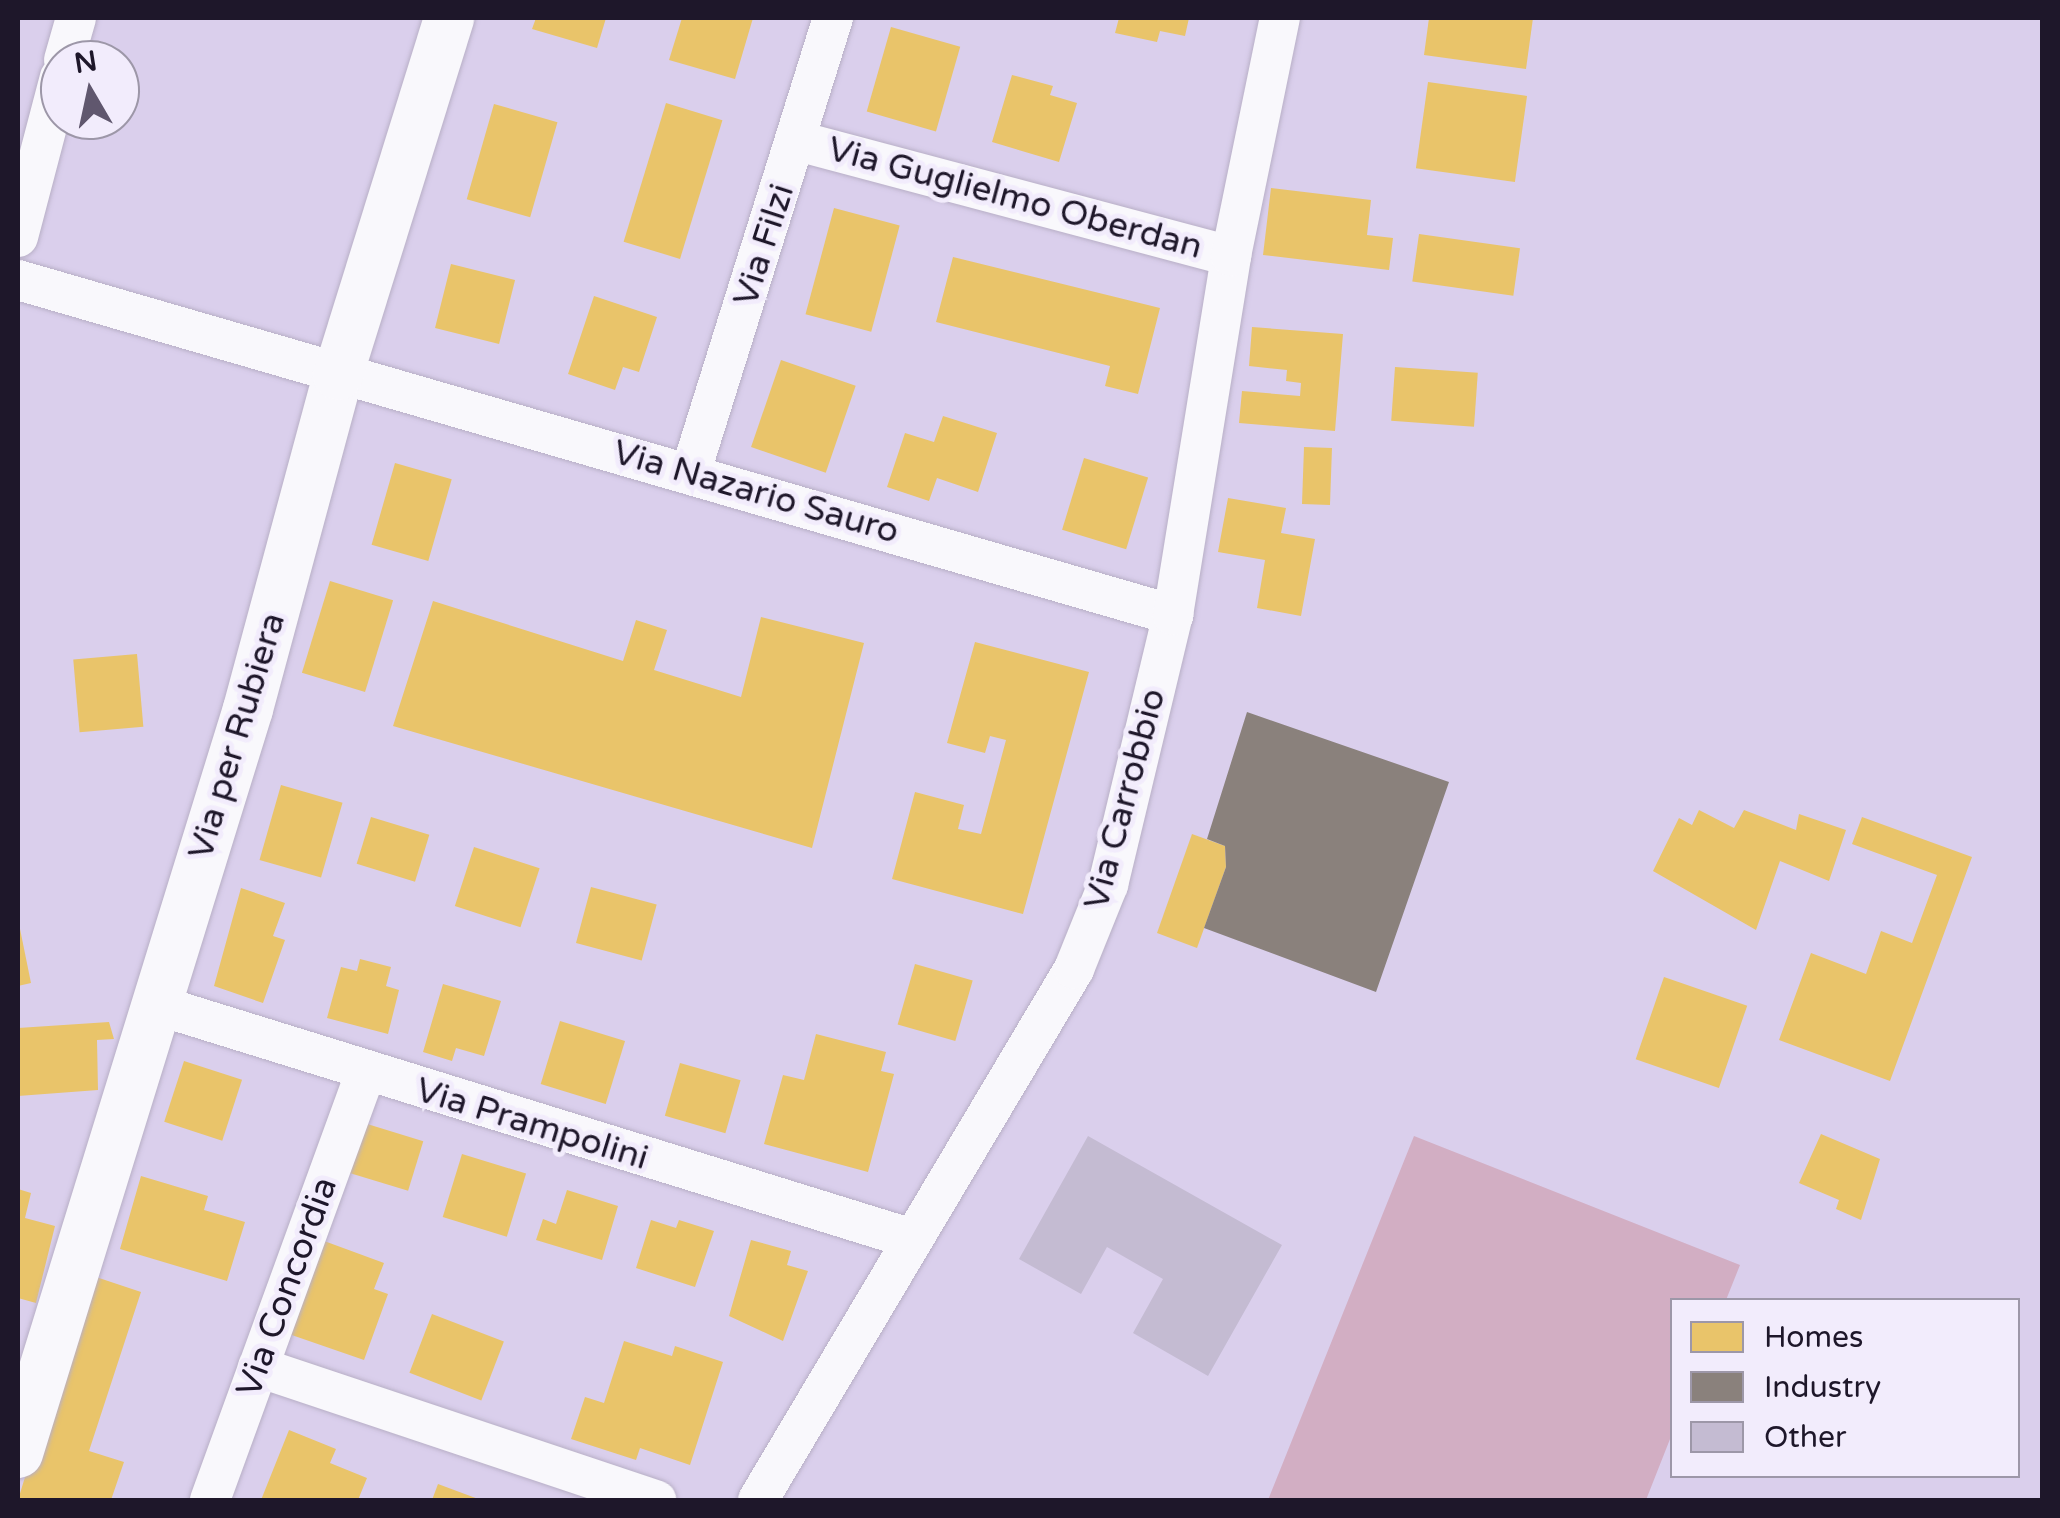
<!DOCTYPE html>
<style>
body{margin:0}
#map{position:relative;width:2060px;height:1518px;overflow:hidden;background:#dacfec;font-family:"Varela Round",sans-serif}
div>[style]{position:absolute}
.green>*{inset:0;background:#d2aec3}
.homes>*{inset:0;background:#e9c46a;transform-origin:0 0}
.industry>*{inset:0;background:#8a817c}
.building>*{inset:0;background:#c4bbd2}
.roads{filter:drop-shadow(0 0 2px #b8afc6) drop-shadow(0 0 2px #b8afc6)}
.minor>*{height:40px;margin:-20px;padding:0 20px;transform-origin:20px;border-radius:20px;background:#f9f8fc}
.tertiary>*{height:50px;margin:-25px;padding:0 25px;transform-origin:25px;border-radius:25px;background:#f9f8fc}
span{translate:-50% -50%;white-space:nowrap;text-align:center;line-height:1.15;-webkit-text-stroke:10px #f2ecfc;paint-order:stroke}
.street-label{font-size:35px;color:#1e172a}
.frame{position:absolute;inset:0;border:20px solid #1e172a;pointer-events:none}
.legend{position:absolute;left:1670px;top:1298px;width:350px;height:180px;box-sizing:border-box;background:#f2ecfc;border:2px solid #9d97a8;margin:0;padding:12px 18px;list-style:none;font-size:30px;color:#1e172a}
.legend li{display:flex;align-items:center;gap:20px;height:50px}
.legend b{width:50px;border:2px solid #9d97a8}
.north{position:absolute;left:40px;top:40px;width:100px;height:100px;box-sizing:border-box;background:#f2ecfc;border:2px solid #9d97a8;border-radius:50%;rotate:351deg;font-size:28px;font-weight:700;line-height:40px;text-align:center;color:#1e172a}
.north::after{content:'';display:block;margin:auto;width:35px;height:45px;background:#60576e;clip-path:polygon(50% 0,100% 100%,50% 72%,0 100%)}
</style>
<div id="map">
<div class="green">
<div style="clip-path:polygon(1414px 1136px,1740px 1265px,1726px 1300px,1672px 1300px,1672px 1434px,1646px 1500px,1268px 1500px)"></div>
</div>
<div class="homes">
<div style="clip-path:polygon(536px 18px,606px 18px,597px 48px,532px 29px)"></div>
<div style="clip-path:polygon(682px 18px,753px 18px,735px 79px,669px 60px)"></div>
<div style="clip-path:polygon(1119px 18px,1189px 18px,1185px 36px,1160px 31px,1157px 42px,1115px 33px)"></div>
<div style="clip-path:polygon(1429px 18px,1533px 18px,1526px 69px,1424px 55px)"></div>
<div style="left:891px;top:27px;width:72px;height:88px;rotate:16deg"></div>
<div style="clip-path:polygon(1012px 75px,1053px 86px,1050px 95px,1077px 103px,1059px 162px,992px 142px)"></div>
<div style="left:1428px;top:82px;width:100px;height:87px;rotate:8deg"></div>
<div style="left:666px;top:103px;width:59px;height:145px;rotate:17deg"></div>
<div style="left:494px;top:104px;width:66px;height:99px;rotate:16deg"></div>
<div style="clip-path:polygon(1271px 188px,1371px 200px,1367px 235px,1393px 238px,1389px 270px,1263px 255px)"></div>
<div style="left:834px;top:208px;width:68px;height:110px;rotate:15deg"></div>
<div style="left:1419px;top:234px;width:102px;height:48px;rotate:8deg"></div>
<div style="clip-path:polygon(953px 257px,1160px 308px,1138px 394px,1105px 386px,1110px 366px,936px 322px)"></div>
<div style="left:451px;top:264px;width:66px;height:66px;rotate:14deg"></div>
<div style="clip-path:polygon(594px 296px,657px 317px,639px 372px,623px 367px,615px 390px,568px 374px)"></div>
<div style="clip-path:polygon(1252px 327px,1343px 334px,1335px 431px,1239px 423px,1242px 391px,1300px 396px,1301px 383px,1286px 381px,1287px 370px,1249px 366px)"></div>
<div style="left:781px;top:360px;width:79px;height:92px;rotate:19deg"></div>
<div style="left:1395px;top:367px;width:83px;height:54px;rotate:4deg"></div>
<div style="clip-path:polygon(943px 416px,997px 433px,978px 492px,937px 478px,929px 501px,887px 487px,905px 433px,934px 442px)"></div>
<div style="left:1304px;top:447px;width:28px;height:57px;rotate:2deg"></div>
<div style="left:1084px;top:458px;width:67px;height:75px;rotate:17deg"></div>
<div style="left:395px;top:463px;width:59px;height:85px;rotate:16deg"></div>
<div style="clip-path:polygon(1228px 498px,1286px 508px,1281px 533px,1315px 539px,1301px 616px,1257px 608px,1265px 560px,1218px 552px)"></div>
<div style="left:330px;top:581px;width:66px;height:96px;rotate:17deg"></div>
<div style="clip-path:polygon(433px 601px,623px 661px,636px 620px,667px 630px,654px 670px,741px 697px,761px 617px,864px 643px,812px 848px,393px 726px)"></div>
<div style="clip-path:polygon(975px 642px,1089px 672px,1023px 914px,892px 879px,915px 792px,964px 805px,958px 829px,981px 834px,1006px 740px,990px 736px,985px 753px,947px 743px)"></div>
<div style="left:137px;top:654px;width:73px;height:64px;rotate:85deg"></div>
<div style="left:281px;top:785px;width:64px;height:78px;rotate:16deg"></div>
<div style="clip-path:polygon(1699px 810px,1734px 828px,1744px 810px,1796px 830px,1799px 814px,1846px 830px,1829px 881px,1780px 861px,1756px 930px,1653px 871px,1679px 818px,1692px 825px)"></div>
<div style="left:371px;top:817px;width:61px;height:49px;rotate:17deg"></div>
<div style="clip-path:polygon(1862px 817px,1972px 857px,1890px 1081px,1779px 1040px,1811px 953px,1866px 974px,1881px 931px,1912px 943px,1937px 875px,1852px 844px)"></div>
<div style="clip-path:polygon(1192px 834px,1225px 846px,1226px 867px,1197px 948px,1157px 933px)"></div>
<div style="left:474px;top:847px;width:69px;height:62px;rotate:18deg"></div>
<div style="left:591px;top:887px;width:68px;height:58px;rotate:15deg"></div>
<div style="clip-path:polygon(241px 888px,285px 903px,273px 936px,285px 940px,263px 1003px,214px 986px)"></div>
<div style="clip-path:polygon(19px 924px,31px 983px,18px 986px,18px 925px)"></div>
<div style="clip-path:polygon(360px 959px,391px 967px,386px 986px,399px 990px,388px 1034px,327px 1018px,341px 967px,357px 971px)"></div>
<div style="left:915px;top:964px;width:60px;height:63px;rotate:16deg"></div>
<div style="left:1664px;top:977px;width:88px;height:87px;rotate:19deg"></div>
<div style="clip-path:polygon(443px 984px,501px 1001px,484px 1056px,456px 1048px,452px 1061px,423px 1052px)"></div>
<div style="left:560px;top:1021px;width:68px;height:66px;rotate:17deg"></div>
<div style="clip-path:polygon(109px 1022px,114px 1039px,97px 1040px,98px 1090px,18px 1096px,18px 1028px)"></div>
<div style="clip-path:polygon(816px 1034px,886px 1052px,881px 1071px,894px 1074px,868px 1172px,764px 1144px,783px 1075px,804px 1080px)"></div>
<div style="left:184px;top:1061px;width:61px;height:64px;rotate:18deg"></div>
<div style="left:680px;top:1063px;width:63px;height:55px;rotate:16deg"></div>
<div style="left:364px;top:1123px;width:62px;height:52px;rotate:17deg"></div>
<div style="clip-path:polygon(1821px 1134px,1880px 1159px,1861px 1220px,1836px 1209px,1839px 1200px,1799px 1183px)"></div>
<div style="left:462px;top:1154px;width:67px;height:66px;rotate:17deg"></div>
<div style="clip-path:polygon(141px 1176px,208px 1196px,204px 1210px,245px 1222px,227px 1281px,120px 1249px)"></div>
<div style="clip-path:polygon(18px 1189px,31px 1193px,25px 1218px,55px 1226px,36px 1303px,18px 1298px)"></div>
<div style="clip-path:polygon(567px 1190px,618px 1206px,602px 1260px,536px 1240px,543px 1219px,556px 1224px)"></div>
<div style="clip-path:polygon(651px 1220px,676px 1228px,679px 1220px,714px 1231px,695px 1287px,636px 1268px)"></div>
<div style="clip-path:polygon(316px 1238px,384px 1263px,374px 1289px,388px 1294px,364px 1360px,283px 1332px)"></div>
<div style="clip-path:polygon(751px 1240px,791px 1251px,787px 1265px,808px 1271px,783px 1341px,729px 1316px)"></div>
<div style="clip-path:polygon(87px 1274px,141px 1292px,89px 1451px,124px 1462px,111px 1500px,18px 1500px)"></div>
<div style="left:432px;top:1314px;width:77px;height:63px;rotate:21deg"></div>
<div style="clip-path:polygon(624px 1341px,672px 1356px,675px 1346px,723px 1362px,690px 1465px,640px 1448px,636px 1460px,571px 1439px,585px 1397px,604px 1403px)"></div>
<div style="clip-path:polygon(289px 1430px,336px 1449px,330px 1463px,367px 1478px,358px 1500px,261px 1500px)"></div>
<div style="clip-path:polygon(438px 1484px,481px 1500px,432px 1500px)"></div>
</div>
<div class="industry">
<div style="clip-path:polygon(1247px 712px,1449px 782px,1376px 992px,1204px 928px,1226px 867px,1225px 846px,1207px 839px)"></div>
</div>
<div class="building">
<div style="clip-path:polygon(1088px 1136px,1282px 1245px,1208px 1376px,1133px 1333px,1163px 1279px,1107px 1247px,1081px 1294px,1019px 1259px)"></div>
</div>
<div class="roads">
<div class="minor">
<div style="left:64px;top:60px;width:44px;rotate:-74.1deg"></div>
<div style="left:798px;top:141px;width:448px;rotate:14.9deg"></div>
<div style="left:18px;top:237px;width:165px;rotate:-75.3deg"></div>
<div style="left:18px;top:280px;width:1203px;rotate:16.17deg"></div>
<div style="left:691px;top:471px;width:475px;rotate:-72.6deg"></div>
<div style="left:154px;top:1004px;width:794px;rotate:17.22deg"></div>
<div style="left:258px;top:1367px;width:420px;rotate:18.5deg"></div>
<div style="left:210px;top:1500px;width:453px;rotate:-70deg"></div>
<div style="left:758px;top:1500px;width:618px;rotate:-59.24deg"></div>
<div style="left:1074px;top:969px;width:91px;rotate:-68deg"></div>
<div style="left:1108px;top:885px;width:278px;rotate:-76.5deg"></div>
<div style="left:1173px;top:615px;width:364px;rotate:-80.8deg"></div>
<div style="left:1231px;top:256px;width:243px;rotate:-78.4deg"></div>
</div>
<div class="tertiary">
<div style="left:18px;top:1453px;width:779px;rotate:-72.82deg"></div>
<div style="left:248px;top:709px;width:346px;rotate:-74.9deg"></div>
<div style="left:338px;top:375px;width:374px;rotate:-72.7deg"></div>
</div>
</div>
<div class="street-label">
<span style="left:1015px;top:198px;rotate:15deg">Via Guglielmo Oberdan</span>
<span style="left:764px;top:245px;rotate:-72deg">Via Filzi</span>
<span style="left:756px;top:492px;rotate:16deg">Via Nazario Sauro</span>
<span style="left:237px;top:736px;rotate:-73deg">Via per Rubiera</span>
<span style="left:1125px;top:799px;rotate:-75deg">Via Carrobbio</span>
<span style="left:532px;top:1124px;rotate:17deg">Via Prampolini</span>
<span style="left:287px;top:1287px;rotate:-70deg">Via Concordia</span>
</div>
<div class="frame"></div>
<ul class="legend">
<li><b style="height:28px;background:#e9c46a"></b>Homes</li>
<li><b style="height:28px;background:#8a817c"></b>Industry</li>
<li><b style="height:28px;background:#c4bbd2"></b>Other</li>
</ul>
<div class="north">N</div>
</div>
